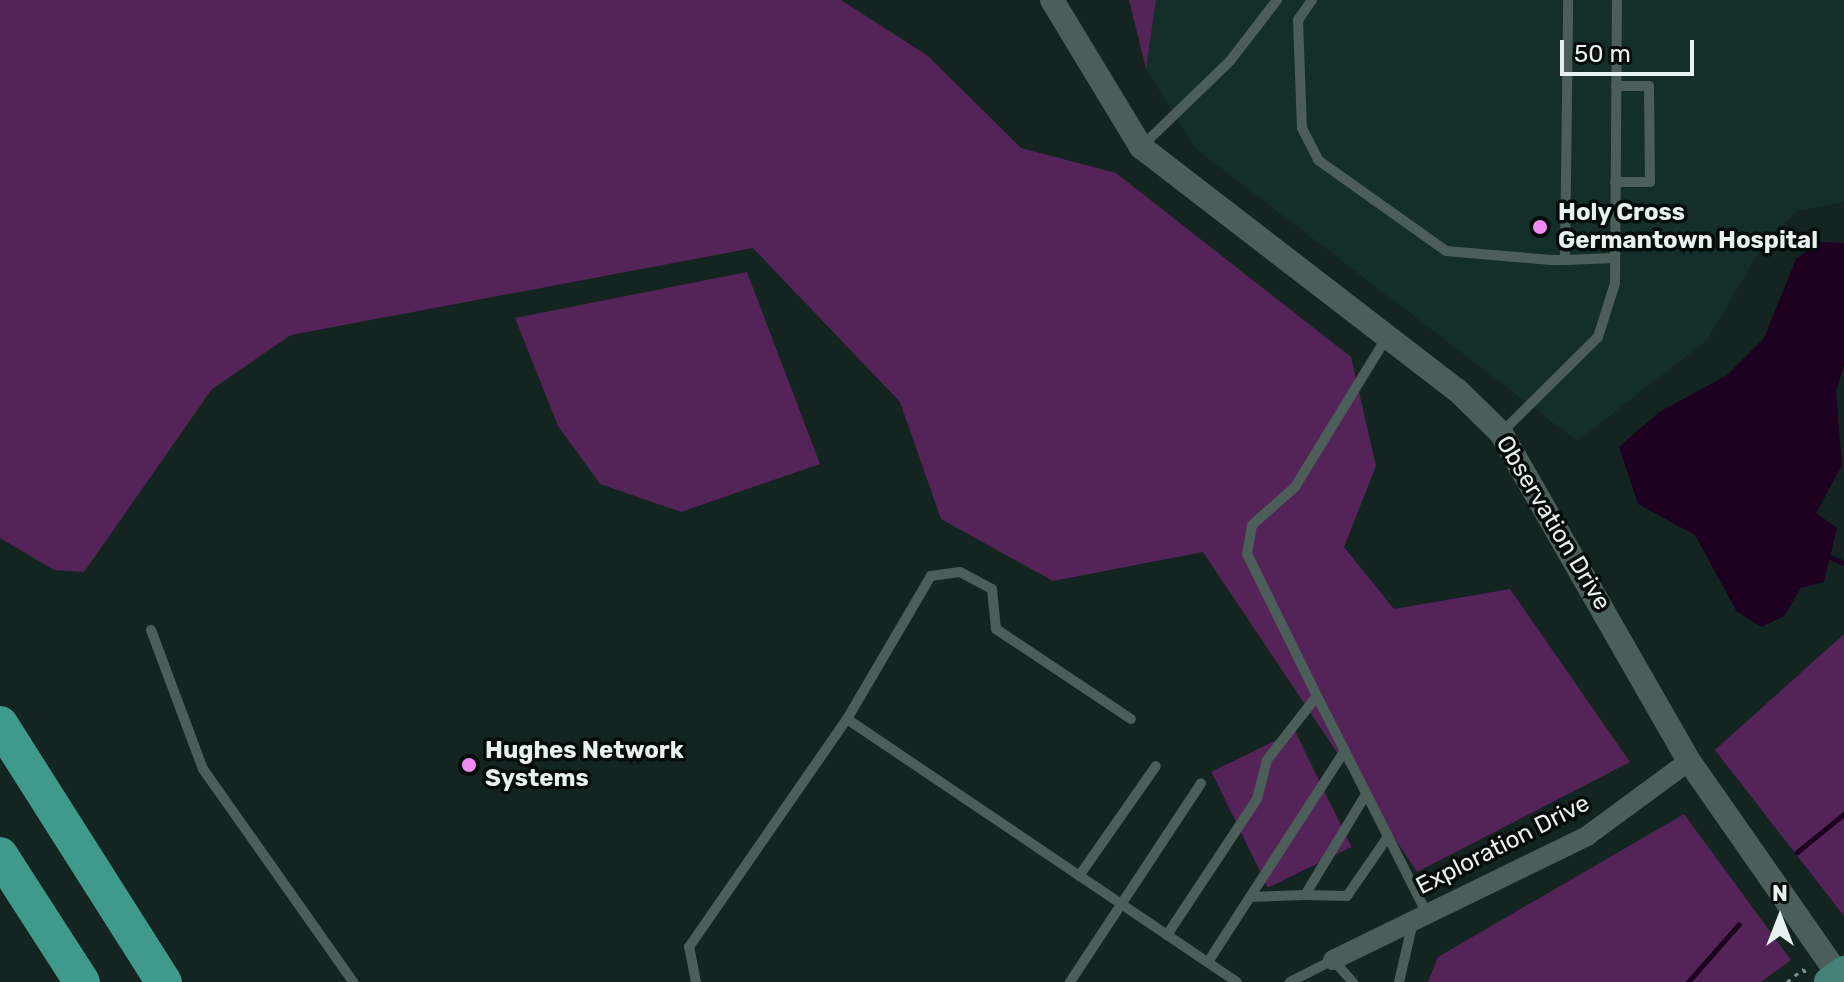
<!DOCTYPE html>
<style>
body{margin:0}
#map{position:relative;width:1844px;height:982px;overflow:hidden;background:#132421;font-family:Rubik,sans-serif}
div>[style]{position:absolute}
.built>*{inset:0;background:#142f2a}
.green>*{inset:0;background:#542358;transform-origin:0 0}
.water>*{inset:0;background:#1e0120}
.stream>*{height:5px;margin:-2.5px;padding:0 2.5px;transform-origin:2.5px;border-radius:2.5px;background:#1e0120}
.path>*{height:3px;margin-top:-1.5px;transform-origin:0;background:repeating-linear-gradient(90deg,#808e8b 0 4px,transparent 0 10px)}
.service>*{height:10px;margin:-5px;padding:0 5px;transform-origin:5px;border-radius:5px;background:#4b5e5a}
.minor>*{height:20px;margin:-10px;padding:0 10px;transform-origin:10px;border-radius:10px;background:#4b5e5a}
.tertiary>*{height:24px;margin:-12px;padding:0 12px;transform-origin:12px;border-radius:12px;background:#4b5e5a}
.primary>*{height:30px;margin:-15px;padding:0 15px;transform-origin:15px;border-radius:15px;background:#448278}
.motorway>*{height:36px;margin:-18px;padding:0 18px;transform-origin:18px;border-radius:18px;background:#409a8c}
.dots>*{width:22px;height:22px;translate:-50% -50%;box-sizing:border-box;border:4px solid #050c0a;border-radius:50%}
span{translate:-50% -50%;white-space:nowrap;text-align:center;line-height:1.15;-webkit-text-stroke:7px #050c0a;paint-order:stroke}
.poi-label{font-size:24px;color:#e7f2f0;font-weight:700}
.left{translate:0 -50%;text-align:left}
.street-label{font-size:24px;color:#e7f2f0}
.north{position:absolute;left:1740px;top:878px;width:80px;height:80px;-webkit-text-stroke:6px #050c0a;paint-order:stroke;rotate:0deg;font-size:22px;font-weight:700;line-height:32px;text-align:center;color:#e7f2f0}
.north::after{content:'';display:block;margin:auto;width:28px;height:36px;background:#e7f2f0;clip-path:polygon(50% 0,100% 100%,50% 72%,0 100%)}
.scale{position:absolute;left:1560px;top:40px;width:134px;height:36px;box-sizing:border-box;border:4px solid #e7f2f0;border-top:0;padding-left:10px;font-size:24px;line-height:28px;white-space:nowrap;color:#e7f2f0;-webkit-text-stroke:6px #050c0a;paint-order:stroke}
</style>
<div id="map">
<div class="built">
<div style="clip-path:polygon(1156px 0,1844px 0,1844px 202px,1797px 211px,1764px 243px,1707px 340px,1577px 441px,1196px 149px,1146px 69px)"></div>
</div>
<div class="green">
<div style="clip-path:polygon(0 0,841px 0,928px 56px,1021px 148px,1116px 173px,1351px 357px,1376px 466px,1344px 547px,1394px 609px,1510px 589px,1630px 762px,1417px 872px,1203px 552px,1053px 581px,941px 519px,900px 402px,753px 248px,291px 335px,212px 389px,84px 572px,54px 570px,0 538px)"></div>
<div style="clip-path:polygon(1129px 0,1156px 0,1146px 69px)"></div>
<div style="clip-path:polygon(747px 272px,820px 464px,681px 512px,600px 484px,558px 426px,515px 318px)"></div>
<div style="clip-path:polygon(1844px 634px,1844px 916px,1715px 750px)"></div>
<div style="left:1295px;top:731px;width:129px;height:93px;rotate:64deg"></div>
<div style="clip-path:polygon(1684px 814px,1791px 960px,1761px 982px,1428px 982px,1438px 957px)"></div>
</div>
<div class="water">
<div style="clip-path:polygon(1819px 242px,1844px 243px,1844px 366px,1836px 391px,1842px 465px,1816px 513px,1837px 528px,1824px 582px,1801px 588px,1784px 616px,1762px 627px,1737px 612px,1695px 535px,1638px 504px,1619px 447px,1659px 412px,1726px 376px,1764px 338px,1796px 259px)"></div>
</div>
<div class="stream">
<div style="left:1830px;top:557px;width:15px;rotate:23deg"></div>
<div style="left:1797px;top:852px;width:60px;rotate:-39deg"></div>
<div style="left:1688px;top:982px;width:77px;rotate:-48.7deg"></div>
</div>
<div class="path">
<div style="left:1787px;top:982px;width:21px;rotate:-39deg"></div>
<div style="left:1803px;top:969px;width:9px;rotate:54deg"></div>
</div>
<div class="service">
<div style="left:1312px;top:0;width:24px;rotate:125deg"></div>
<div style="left:1298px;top:20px;width:108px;rotate:87.9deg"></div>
<div style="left:1302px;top:128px;width:36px;rotate:63deg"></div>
<div style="left:1318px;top:160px;width:157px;rotate:35.4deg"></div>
<div style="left:1446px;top:251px;width:106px;rotate:4.9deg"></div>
<div style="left:1552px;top:260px;width:13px"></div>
<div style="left:1565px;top:260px;width:260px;rotate:-89.3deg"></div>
<div style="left:1141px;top:147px;width:124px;rotate:-44deg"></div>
<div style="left:1230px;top:61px;width:77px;rotate:-52.4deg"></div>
<div style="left:1615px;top:182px;width:35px"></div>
<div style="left:1650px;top:182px;width:96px;rotate:-90.6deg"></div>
<div style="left:1649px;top:86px;width:33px;rotate:180deg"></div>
<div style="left:1565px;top:260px;width:50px;rotate:-2.3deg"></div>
<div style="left:1501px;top:433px;width:136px;rotate:-44.7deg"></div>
<div style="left:1598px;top:337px;width:57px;rotate:-72.5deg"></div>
<div style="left:1615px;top:283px;width:283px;rotate:-89.6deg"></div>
<div style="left:151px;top:630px;width:148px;rotate:69.5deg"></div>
<div style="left:203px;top:769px;width:261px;rotate:54.8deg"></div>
<div style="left:1317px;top:696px;width:158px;rotate:-116.2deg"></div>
<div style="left:1247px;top:554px;width:29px;rotate:-80deg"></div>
<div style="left:1252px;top:525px;width:57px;rotate:-41.5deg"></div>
<div style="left:1295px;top:487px;width:176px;rotate:-58.5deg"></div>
<div style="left:847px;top:719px;width:470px;rotate:34deg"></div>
<div style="left:1079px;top:876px;width:134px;rotate:-55deg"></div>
<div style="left:1305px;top:895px;width:42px;rotate:1.4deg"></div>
<div style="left:1347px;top:896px;width:70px;rotate:-55.4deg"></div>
<div style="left:1250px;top:897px;width:55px;rotate:-2.1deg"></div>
<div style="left:1305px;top:895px;width:116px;rotate:-58.8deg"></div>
<div style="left:1167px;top:935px;width:163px;rotate:-56.5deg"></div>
<div style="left:1257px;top:799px;width:40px;rotate:-75.6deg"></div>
<div style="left:1267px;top:760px;width:81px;rotate:-52deg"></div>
<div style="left:1317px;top:696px;width:244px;rotate:63.2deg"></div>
<div style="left:1208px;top:962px;width:252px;rotate:-57.1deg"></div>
<div style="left:696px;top:982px;width:36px;rotate:-101deg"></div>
<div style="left:689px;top:947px;width:277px;rotate:-55.3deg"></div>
<div style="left:847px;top:719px;width:166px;rotate:-59.6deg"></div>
<div style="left:931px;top:576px;width:29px;rotate:-8deg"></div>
<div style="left:960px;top:572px;width:36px;rotate:28deg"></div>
<div style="left:992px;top:589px;width:40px;rotate:84.3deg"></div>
<div style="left:996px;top:629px;width:162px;rotate:33.7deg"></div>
<div style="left:1070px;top:982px;width:238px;rotate:-56.6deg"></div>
<div style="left:1290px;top:982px;width:48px;rotate:-27.1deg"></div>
<div style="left:1333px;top:960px;width:30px;rotate:48deg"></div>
<div style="left:1399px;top:982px;width:62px;rotate:-76.9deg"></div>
</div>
<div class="minor">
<div style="left:1333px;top:960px;width:283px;rotate:-26deg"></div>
<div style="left:1587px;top:836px;width:127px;rotate:-36.3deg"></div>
</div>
<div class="tertiary">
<div style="left:1052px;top:0;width:172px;rotate:58.8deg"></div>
<div style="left:1141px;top:147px;width:399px;rotate:37.6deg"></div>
<div style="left:1457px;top:390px;width:62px;rotate:44.3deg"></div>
<div style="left:1501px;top:433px;width:378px;rotate:60.2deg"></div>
<div style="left:1689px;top:761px;width:269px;rotate:55.1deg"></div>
</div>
<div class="primary">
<div style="left:1829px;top:982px;width:19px;rotate:-36deg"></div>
</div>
<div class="motorway">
<div style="left:0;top:724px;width:306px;rotate:57.6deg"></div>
<div style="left:0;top:855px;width:151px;rotate:57.2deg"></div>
</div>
<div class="dots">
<div style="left:1540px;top:227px;background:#f08bf6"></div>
<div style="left:469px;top:765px;background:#f08bf6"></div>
</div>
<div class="poi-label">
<span class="left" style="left:1558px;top:227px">Holy Cross<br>Germantown Hospital</span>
<span class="left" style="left:485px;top:765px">Hughes Network<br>Systems</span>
</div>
<div class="street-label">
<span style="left:1553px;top:523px;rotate:59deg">Observation Drive</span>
<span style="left:1503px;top:845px;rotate:-27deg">Exploration Drive</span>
</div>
<div class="north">N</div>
<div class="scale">50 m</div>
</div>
